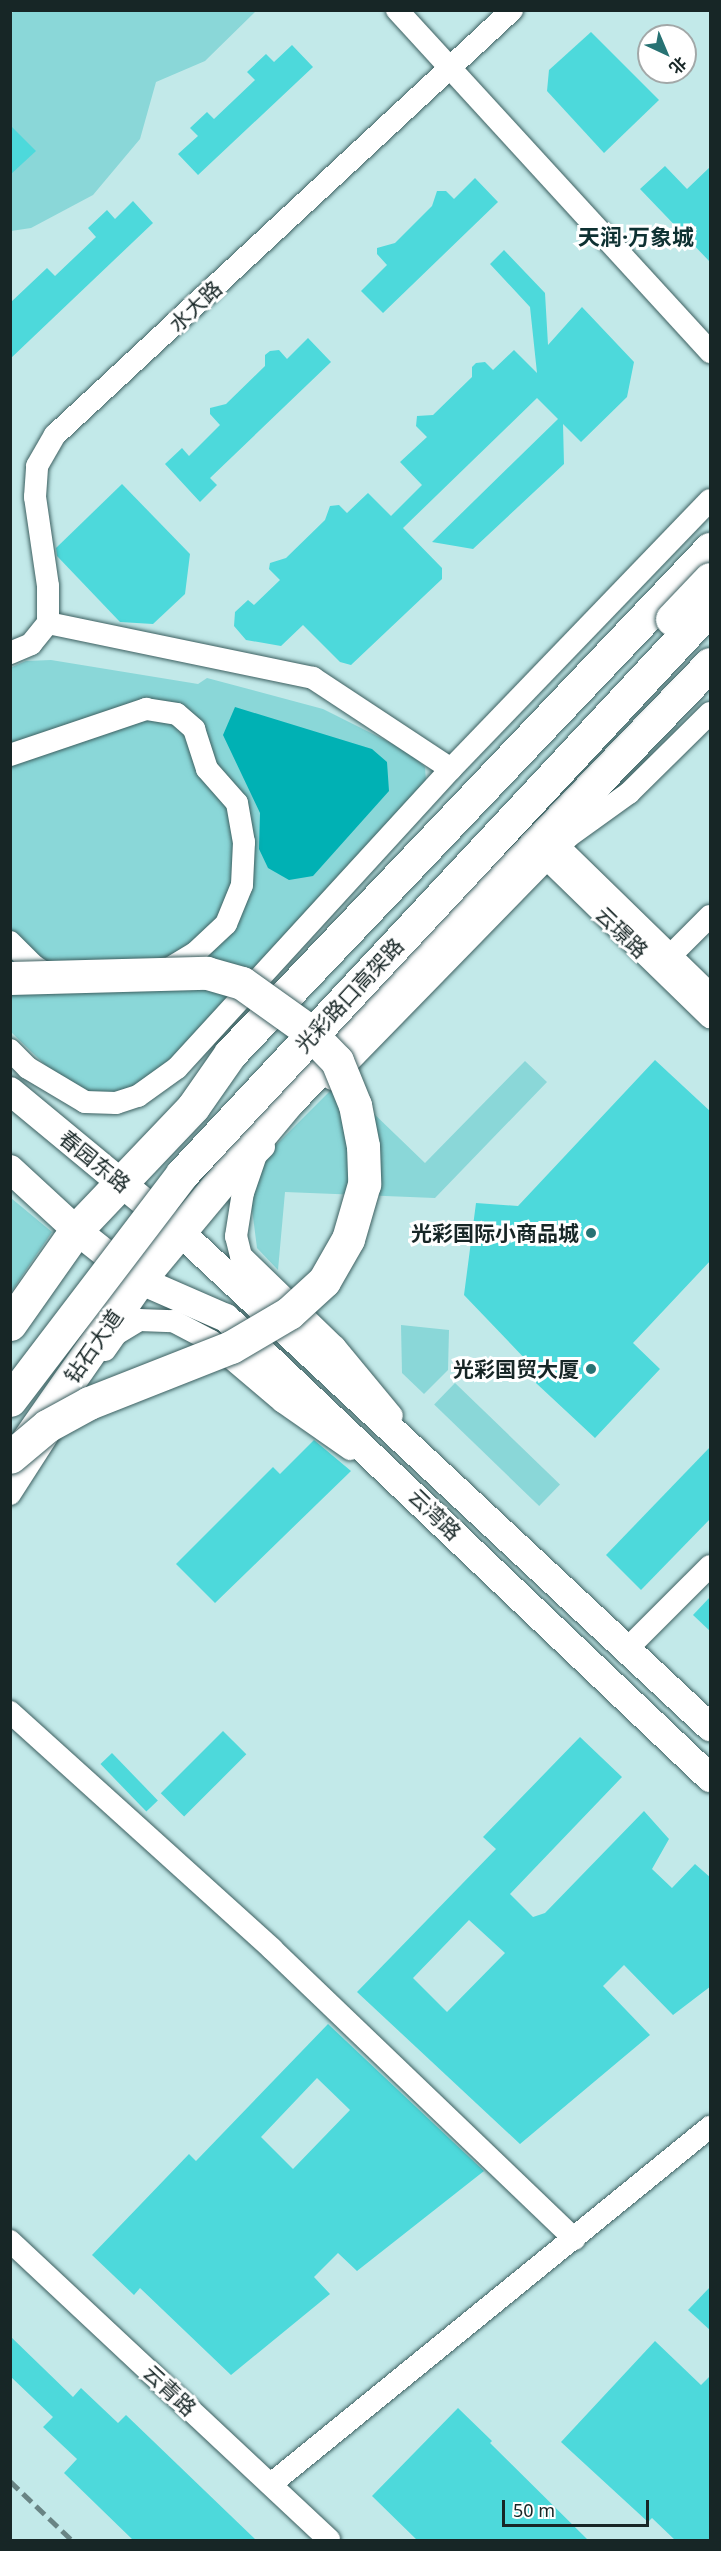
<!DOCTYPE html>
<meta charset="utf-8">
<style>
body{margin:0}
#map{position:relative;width:721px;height:2551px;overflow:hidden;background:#c2e9e9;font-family:"Noto Sans","Noto Sans SC",sans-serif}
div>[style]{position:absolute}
.green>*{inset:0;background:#8ad7d8;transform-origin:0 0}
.forest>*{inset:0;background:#00b1b4}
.building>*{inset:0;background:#4dd9db;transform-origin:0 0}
.roads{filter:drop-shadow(0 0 2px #3c5f60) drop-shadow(0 0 2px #3c5f60)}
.minor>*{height:22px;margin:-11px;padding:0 11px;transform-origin:11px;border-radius:11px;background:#fff}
.major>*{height:28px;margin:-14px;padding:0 14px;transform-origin:14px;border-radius:14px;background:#fff}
.highway>*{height:33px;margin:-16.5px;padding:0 16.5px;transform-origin:16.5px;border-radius:16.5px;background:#fff}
.rail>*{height:4.5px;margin-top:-2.25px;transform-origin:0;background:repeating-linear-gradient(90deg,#698484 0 12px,transparent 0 18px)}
.bridges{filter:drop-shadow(0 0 2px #3c5f60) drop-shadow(0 0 2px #3c5f60)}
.highway-bridge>*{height:33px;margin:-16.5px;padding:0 16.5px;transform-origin:16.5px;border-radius:16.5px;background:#fff}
.dots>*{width:16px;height:16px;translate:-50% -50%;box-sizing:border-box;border:3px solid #fff;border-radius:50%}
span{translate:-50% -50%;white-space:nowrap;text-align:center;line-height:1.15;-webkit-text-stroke:6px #fff;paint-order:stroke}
.street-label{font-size:21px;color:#172626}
.poi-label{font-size:21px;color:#172626;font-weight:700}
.right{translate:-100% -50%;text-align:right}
.neighbourhood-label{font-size:22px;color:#0e3132;font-weight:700}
.frame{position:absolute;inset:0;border:12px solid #172626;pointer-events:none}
.north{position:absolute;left:637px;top:24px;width:60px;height:60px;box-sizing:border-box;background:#fff;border:2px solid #a2a8a8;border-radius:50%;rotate:136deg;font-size:16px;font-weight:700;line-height:24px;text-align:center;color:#172626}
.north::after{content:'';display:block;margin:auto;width:21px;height:27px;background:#277273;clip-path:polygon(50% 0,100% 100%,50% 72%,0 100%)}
.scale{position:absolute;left:502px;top:2500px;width:147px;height:27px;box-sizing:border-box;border:3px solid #172626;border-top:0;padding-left:8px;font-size:18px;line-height:21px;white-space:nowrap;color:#172626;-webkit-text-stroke:4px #fff;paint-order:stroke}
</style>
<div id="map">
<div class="green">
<div style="clip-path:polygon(15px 10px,256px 11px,205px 61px,156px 82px,140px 139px,93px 195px,31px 228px,11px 231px,11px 14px)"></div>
<div style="clip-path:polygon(51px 660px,198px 684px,207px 678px,323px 709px,409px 752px,425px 767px,426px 782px,159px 1074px,136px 1092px,89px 1096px,65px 1084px,11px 1032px,10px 668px,26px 661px)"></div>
<div style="clip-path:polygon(525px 1061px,547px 1082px,435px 1198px,285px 1192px,278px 1270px,257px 1248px,251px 1201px,261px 1160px,340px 1081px,425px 1163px)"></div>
<div style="clip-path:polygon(11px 1198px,52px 1232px,11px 1292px)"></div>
<div style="clip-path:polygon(401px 1325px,449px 1330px,448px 1370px,424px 1394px,402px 1373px)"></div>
<div style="left:455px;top:1383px;width:146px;height:30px;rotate:44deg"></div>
</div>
<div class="forest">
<div style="clip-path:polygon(235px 707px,372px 749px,387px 762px,389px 791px,313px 876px,289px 880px,268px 868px,259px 849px,260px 813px,223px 735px)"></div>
</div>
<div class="building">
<div style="clip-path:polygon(591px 32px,659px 100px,604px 153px,547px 91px,549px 70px)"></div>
<div style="clip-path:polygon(292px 45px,313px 67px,198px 175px,178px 154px,198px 136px,190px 128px,207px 112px,214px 119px,255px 80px,247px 72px,266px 54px,274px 62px)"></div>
<div style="clip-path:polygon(10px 125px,36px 151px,10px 175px)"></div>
<div style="clip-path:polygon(665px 166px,687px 189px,711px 166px,711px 263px,640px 189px)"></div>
<div style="clip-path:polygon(475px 178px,498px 202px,383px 313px,361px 291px,387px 265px,377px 254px,377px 248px,395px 243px,432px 206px,437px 191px,446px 191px,454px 199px)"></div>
<div style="clip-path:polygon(133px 201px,153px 223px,10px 359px,10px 303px,47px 268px,55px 276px,96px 237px,88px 228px,107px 210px,115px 219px)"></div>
<div style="clip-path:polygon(504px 250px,545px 293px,548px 345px,582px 307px,634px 362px,627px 397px,581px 442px,563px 424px,564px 464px,473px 549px,432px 542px,558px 419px,537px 398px,403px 528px,442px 568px,442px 579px,351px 665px,340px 662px,303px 625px,281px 646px,246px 640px,234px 626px,235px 612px,248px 600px,254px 605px,280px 580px,269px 569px,270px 563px,286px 558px,325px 520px,330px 506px,339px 505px,347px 513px,368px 493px,391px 516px,422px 485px,400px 462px,427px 437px,416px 426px,417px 416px,433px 415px,472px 377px,472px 367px,476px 363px,485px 362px,493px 370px,514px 350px,537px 373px,530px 307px,490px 264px)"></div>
<div style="clip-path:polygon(308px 338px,331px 362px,210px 478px,217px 485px,200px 502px,165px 464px,182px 448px,189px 456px,220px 425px,210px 414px,210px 408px,226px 404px,265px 366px,265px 355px,270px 351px,279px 350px,287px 359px)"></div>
<div style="clip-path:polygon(122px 484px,190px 554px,185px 594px,153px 624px,120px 622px,57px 556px,56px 548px)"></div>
<div style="clip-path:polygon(655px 1060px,711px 1112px,711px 1260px,633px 1343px,660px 1369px,595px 1438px,522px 1370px,529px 1363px,464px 1295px,476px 1203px,518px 1206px)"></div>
<div style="clip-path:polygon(314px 1440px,351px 1471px,215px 1603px,176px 1564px,273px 1467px,280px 1474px)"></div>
<div style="clip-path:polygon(711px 1446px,711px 1518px,641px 1590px,606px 1555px)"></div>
<div style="clip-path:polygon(711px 1596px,711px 1632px,693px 1615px)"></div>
<div style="left:223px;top:1731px;width:33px;height:88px;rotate:45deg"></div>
<div style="clip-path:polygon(evenodd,580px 1737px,622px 1777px,510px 1894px,533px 1917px,545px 1913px,644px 1811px,669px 1839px,652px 1869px,672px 1888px,695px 1864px,711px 1878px,711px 1986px,673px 2015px,624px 1965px,603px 1986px,650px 2035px,520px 2144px,357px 1992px,496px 1849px,483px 1837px,580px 1737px,469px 1920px,505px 1953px,447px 2012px,413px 1978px,469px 1920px)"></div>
<div style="left:112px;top:1753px;width:66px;height:16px;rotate:46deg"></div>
<div style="clip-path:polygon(evenodd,328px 2024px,484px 2171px,357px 2271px,338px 2253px,314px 2277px,330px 2294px,231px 2375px,140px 2288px,134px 2295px,92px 2255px,189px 2154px,196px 2161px,328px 2024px,317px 2078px,350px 2110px,293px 2169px,261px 2137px,317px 2078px)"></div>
<div style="clip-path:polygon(711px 2286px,711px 2331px,688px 2310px)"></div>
<div style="clip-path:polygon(10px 2336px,73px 2397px,81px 2388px,118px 2423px,126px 2415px,257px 2541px,134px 2541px,64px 2473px,77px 2459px,43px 2427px,53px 2417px,10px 2376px)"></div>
<div style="clip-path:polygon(655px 2341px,701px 2385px,711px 2375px,711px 2541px,676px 2541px,652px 2518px,648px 2522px,561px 2442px)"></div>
<div style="clip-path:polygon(458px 2408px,492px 2441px,490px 2443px,589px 2541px,418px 2541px,372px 2496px)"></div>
</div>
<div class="roads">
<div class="minor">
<div style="left:397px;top:10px;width:464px;rotate:47.5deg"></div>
<div style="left:48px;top:623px;width:271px;rotate:11.7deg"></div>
<div style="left:313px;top:678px;width:165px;rotate:33.4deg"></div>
<div style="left:10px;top:653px;width:23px;rotate:-23deg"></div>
<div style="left:31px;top:644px;width:27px;rotate:-51deg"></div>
<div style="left:48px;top:623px;width:37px;rotate:-90deg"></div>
<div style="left:48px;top:586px;width:90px;rotate:-98.3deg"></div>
<div style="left:35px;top:497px;width:31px;rotate:-86deg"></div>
<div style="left:37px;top:466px;width:36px;rotate:-60deg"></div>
<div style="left:55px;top:435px;width:624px;rotate:-42.92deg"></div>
<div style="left:10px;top:755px;width:144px;rotate:-18.7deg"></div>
<div style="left:146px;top:709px;width:31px;rotate:9deg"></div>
<div style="left:177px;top:714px;width:23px;rotate:41deg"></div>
<div style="left:194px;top:729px;width:42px;rotate:72deg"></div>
<div style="left:207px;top:769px;width:45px;rotate:48.6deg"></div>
<div style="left:237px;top:803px;width:40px;rotate:80deg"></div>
<div style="left:244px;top:842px;width:43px;rotate:92.7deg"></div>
<div style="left:242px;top:885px;width:42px;rotate:112.3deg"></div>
<div style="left:226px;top:924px;width:42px;rotate:136.9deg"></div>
<div style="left:195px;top:953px;width:39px;rotate:149deg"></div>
<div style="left:550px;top:838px;width:223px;rotate:44.3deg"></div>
<div style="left:538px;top:850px;width:240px;rotate:44.2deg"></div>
<div style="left:10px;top:942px;width:33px;rotate:45deg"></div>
<div style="left:33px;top:965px;width:22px;rotate:34deg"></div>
<div style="left:671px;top:955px;width:55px;rotate:-45deg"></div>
<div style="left:10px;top:1050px;width:25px;rotate:45deg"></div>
<div style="left:28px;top:1068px;width:66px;rotate:30.8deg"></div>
<div style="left:85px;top:1102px;width:31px;rotate:2deg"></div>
<div style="left:116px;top:1103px;width:23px;rotate:-18deg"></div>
<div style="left:138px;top:1096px;width:48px;rotate:-35.7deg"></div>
<div style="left:177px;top:1068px;width:406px;rotate:-47.5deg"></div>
<div style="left:451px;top:769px;width:373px;rotate:-46.1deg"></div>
<div style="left:332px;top:1079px;width:339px;rotate:-45.7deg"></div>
<div style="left:569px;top:836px;width:74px;rotate:-35.6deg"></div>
<div style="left:629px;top:793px;width:114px;rotate:-44.6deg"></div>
<div style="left:264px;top:1147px;width:11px;rotate:135deg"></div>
<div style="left:256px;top:1155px;width:39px;rotate:109deg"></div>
<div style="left:243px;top:1192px;width:45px;rotate:99deg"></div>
<div style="left:236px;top:1236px;width:21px;rotate:76deg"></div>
<div style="left:241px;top:1256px;width:131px;rotate:44.1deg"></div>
<div style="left:335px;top:1347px;width:89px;rotate:50.4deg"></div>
<div style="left:105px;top:1350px;width:19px;rotate:-55deg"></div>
<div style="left:116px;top:1334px;width:27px;rotate:-31deg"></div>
<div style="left:139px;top:1320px;width:34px;rotate:2deg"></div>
<div style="left:173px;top:1321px;width:43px;rotate:27.8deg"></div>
<div style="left:211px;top:1341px;width:94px;rotate:40.3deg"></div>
<div style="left:283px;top:1402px;width:82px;rotate:35deg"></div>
<div style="left:10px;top:1494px;width:70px;rotate:-57.2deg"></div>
<div style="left:627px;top:1649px;width:117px;rotate:-45deg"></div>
<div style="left:10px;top:1712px;width:353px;rotate:42.1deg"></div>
<div style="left:272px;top:1949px;width:419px;rotate:43.8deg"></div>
<div style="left:10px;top:2241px;width:437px;rotate:43.1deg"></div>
<div style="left:271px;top:2484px;width:566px;rotate:-39.12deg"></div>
</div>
<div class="major">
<div style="left:10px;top:1091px;width:219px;rotate:39.6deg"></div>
<div style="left:179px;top:1231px;width:727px;rotate:43.05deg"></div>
<div style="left:10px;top:1169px;width:90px;rotate:42.7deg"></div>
<div style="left:76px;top:1230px;width:80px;rotate:38.4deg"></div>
<div style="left:139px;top:1280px;width:95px;rotate:23.6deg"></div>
<div style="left:226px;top:1318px;width:668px;rotate:43.54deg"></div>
</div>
<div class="highway">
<div style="left:10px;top:1324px;width:115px;rotate:-54.9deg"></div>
<div style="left:76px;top:1230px;width:170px;rotate:-46.4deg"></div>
<div style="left:193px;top:1107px;width:65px;rotate:-55.1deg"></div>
<div style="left:230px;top:1054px;width:697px;rotate:-46.45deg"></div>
<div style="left:28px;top:1440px;width:195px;rotate:-55.2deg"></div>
<div style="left:139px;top:1280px;width:234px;rotate:-50.2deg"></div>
<div style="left:289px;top:1100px;width:606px;rotate:-46deg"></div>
</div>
</div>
<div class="rail">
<div style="left:10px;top:2481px;width:86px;rotate:43.6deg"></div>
</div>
<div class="bridges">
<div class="highway-bridge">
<div style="left:672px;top:619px;width:55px;rotate:-46.5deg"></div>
<div style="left:10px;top:978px;width:197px;rotate:-1.5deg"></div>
<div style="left:207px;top:973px;width:36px;rotate:16deg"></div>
<div style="left:242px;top:983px;width:77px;rotate:35.5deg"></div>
<div style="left:305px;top:1028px;width:46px;rotate:45.9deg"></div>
<div style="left:337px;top:1061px;width:48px;rotate:67.8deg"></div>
<div style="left:355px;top:1105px;width:42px;rotate:79deg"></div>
<div style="left:363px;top:1146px;width:38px;rotate:88deg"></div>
<div style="left:364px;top:1184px;width:57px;rotate:106.2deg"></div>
<div style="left:348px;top:1239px;width:48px;rotate:119.7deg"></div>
<div style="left:324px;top:1281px;width:47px;rotate:137.6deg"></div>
<div style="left:289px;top:1313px;width:67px;rotate:149.6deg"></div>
<div style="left:231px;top:1347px;width:153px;rotate:158.5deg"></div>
<div style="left:89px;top:1403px;width:48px;rotate:151.3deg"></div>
<div style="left:47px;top:1426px;width:48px;rotate:140deg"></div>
<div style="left:10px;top:1400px;width:284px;rotate:-52.7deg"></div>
<div style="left:182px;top:1174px;width:774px;rotate:-46.99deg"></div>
</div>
</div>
<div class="dots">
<div style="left:591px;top:1233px;background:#277273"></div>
<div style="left:591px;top:1369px;background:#277273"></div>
</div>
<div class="street-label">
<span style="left:195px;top:306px;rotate:-43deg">水大路</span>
<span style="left:622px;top:932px;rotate:44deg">云璟路</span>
<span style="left:349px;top:995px;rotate:-47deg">光彩路口高架路</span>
<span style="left:95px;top:1161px;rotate:39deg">春园东路</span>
<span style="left:93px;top:1346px;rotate:-55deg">钻石大道</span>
<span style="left:435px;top:1514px;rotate:44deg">云湾路</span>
<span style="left:170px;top:2390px;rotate:43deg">云青路</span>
</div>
<div class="poi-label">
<span class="right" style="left:579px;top:1233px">光彩国际小商品城</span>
<span class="right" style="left:579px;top:1369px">光彩国贸大厦</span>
</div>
<div class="neighbourhood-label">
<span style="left:636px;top:237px">天润·万象城</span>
</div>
<div class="frame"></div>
<div class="north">北</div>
<div class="scale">50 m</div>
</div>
